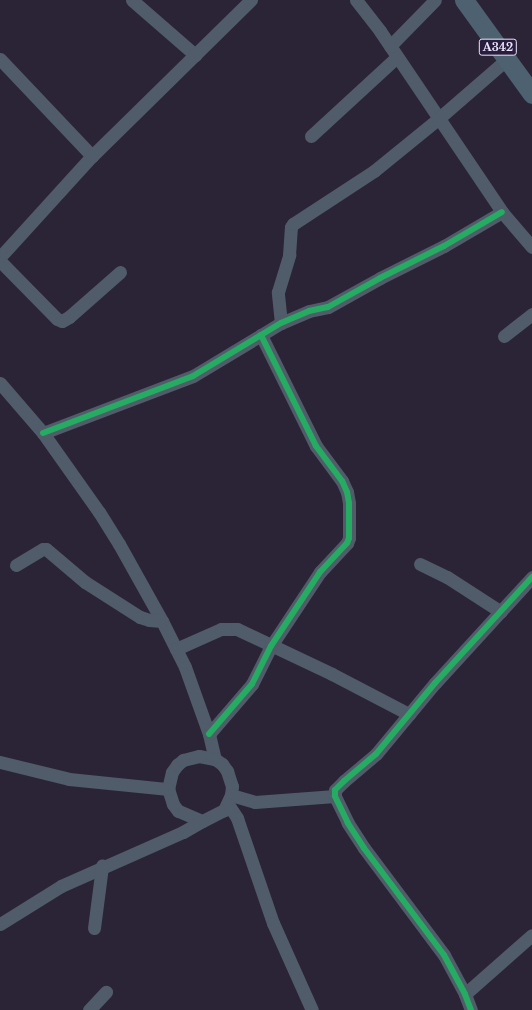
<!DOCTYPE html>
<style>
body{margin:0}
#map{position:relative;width:532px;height:1010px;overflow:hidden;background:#2b2436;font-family:"Libre Baskerville",serif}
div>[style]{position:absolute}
.minor>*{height:13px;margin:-6.5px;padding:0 6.5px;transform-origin:6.5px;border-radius:6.5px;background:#505c69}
.highway>*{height:19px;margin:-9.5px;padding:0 9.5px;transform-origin:9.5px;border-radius:9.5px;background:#4d6171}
.cycleway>*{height:6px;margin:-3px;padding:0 3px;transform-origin:3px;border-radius:3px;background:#26ab63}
span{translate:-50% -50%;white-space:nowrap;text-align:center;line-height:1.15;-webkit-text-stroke:3px #291d3d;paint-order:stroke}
.shield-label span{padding:1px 3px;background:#291d3d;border:1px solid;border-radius:3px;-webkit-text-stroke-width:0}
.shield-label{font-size:11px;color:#ece6fc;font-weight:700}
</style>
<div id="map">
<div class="minor">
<div style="left:132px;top:0;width:84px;rotate:41.1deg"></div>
<div style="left:356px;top:0;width:39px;rotate:52deg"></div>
<div style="left:380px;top:31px;width:218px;rotate:56deg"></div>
<div style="left:502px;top:212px;width:46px;rotate:49.4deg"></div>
<div style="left:390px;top:46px;width:64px;rotate:-45.6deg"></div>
<div style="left:0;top:59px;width:134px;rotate:46.5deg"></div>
<div style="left:311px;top:136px;width:117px;rotate:-42.6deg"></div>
<div style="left:0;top:257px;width:137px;rotate:-47.7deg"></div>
<div style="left:92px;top:156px;width:223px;rotate:-44.5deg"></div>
<div style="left:0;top:261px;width:81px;rotate:45.5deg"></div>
<div style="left:57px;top:319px;width:5px;rotate:22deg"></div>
<div style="left:62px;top:321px;width:8px;rotate:-30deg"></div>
<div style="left:69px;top:317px;width:68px;rotate:-41.4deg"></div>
<div style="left:281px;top:323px;width:31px;rotate:-96deg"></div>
<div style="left:278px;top:292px;width:39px;rotate:-73deg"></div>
<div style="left:289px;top:255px;width:28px;rotate:-86deg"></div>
<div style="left:291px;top:227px;width:4px;rotate:-56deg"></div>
<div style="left:293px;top:224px;width:97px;rotate:-33.2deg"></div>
<div style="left:374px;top:171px;width:82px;rotate:-39.1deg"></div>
<div style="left:438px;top:119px;width:91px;rotate:-41deg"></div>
<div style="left:504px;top:336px;width:36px;rotate:-38deg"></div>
<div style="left:0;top:383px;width:66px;rotate:49.3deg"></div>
<div style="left:43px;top:433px;width:97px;rotate:54.7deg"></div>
<div style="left:99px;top:512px;width:38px;rotate:58deg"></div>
<div style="left:119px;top:544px;width:88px;rotate:60.8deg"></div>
<div style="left:162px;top:621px;width:51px;rotate:63.4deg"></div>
<div style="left:185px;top:667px;width:71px;rotate:70.3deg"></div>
<div style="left:209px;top:734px;width:26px;rotate:77deg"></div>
<div style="left:43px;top:433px;width:160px;rotate:-20.8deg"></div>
<div style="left:193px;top:376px;width:103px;rotate:-31.1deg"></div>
<div style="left:281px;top:323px;width:30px;rotate:-23deg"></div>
<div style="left:309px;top:311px;width:19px;rotate:-12deg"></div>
<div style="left:328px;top:307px;width:60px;rotate:-29.1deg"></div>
<div style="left:380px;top:278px;width:72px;rotate:-26.6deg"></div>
<div style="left:444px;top:246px;width:67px;rotate:-30.4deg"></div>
<div style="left:420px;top:564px;width:30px;rotate:26deg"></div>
<div style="left:447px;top:577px;width:64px;rotate:32.9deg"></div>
<div style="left:16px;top:565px;width:31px;rotate:-31deg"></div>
<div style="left:43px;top:549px;width:3px"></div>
<div style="left:46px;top:549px;width:51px;rotate:40.2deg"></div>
<div style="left:85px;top:582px;width:65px;rotate:32.5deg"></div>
<div style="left:140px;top:617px;width:9px;rotate:18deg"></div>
<div style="left:149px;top:620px;width:13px;rotate:4deg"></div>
<div style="left:176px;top:649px;width:49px;rotate:-24deg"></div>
<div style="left:221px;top:629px;width:16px"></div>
<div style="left:237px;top:629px;width:105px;rotate:25.3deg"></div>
<div style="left:332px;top:674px;width:87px;rotate:27.5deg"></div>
<div style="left:209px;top:734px;width:66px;rotate:-49.3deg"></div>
<div style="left:252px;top:684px;width:42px;rotate:-63.4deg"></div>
<div style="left:271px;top:646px;width:89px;rotate:-56.5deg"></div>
<div style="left:320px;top:572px;width:40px;rotate:-47deg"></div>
<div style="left:347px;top:543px;width:5px;rotate:-68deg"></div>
<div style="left:349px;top:538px;width:35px;rotate:-90deg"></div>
<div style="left:349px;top:503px;width:11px;rotate:-100deg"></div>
<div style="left:347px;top:492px;width:12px;rotate:-114deg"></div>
<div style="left:342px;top:481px;width:44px;rotate:-126.6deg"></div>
<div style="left:316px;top:446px;width:124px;rotate:-116.4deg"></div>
<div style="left:199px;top:756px;width:16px;rotate:11deg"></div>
<div style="left:215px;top:759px;width:9px;rotate:36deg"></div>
<div style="left:222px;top:764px;width:9px;rotate:54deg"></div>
<div style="left:227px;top:771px;width:16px;rotate:72deg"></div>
<div style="left:232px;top:786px;width:9px;rotate:96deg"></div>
<div style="left:231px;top:795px;width:17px;rotate:115deg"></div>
<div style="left:224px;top:810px;width:25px;rotate:153deg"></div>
<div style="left:202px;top:821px;width:26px;rotate:-157deg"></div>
<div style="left:178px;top:811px;width:9px;rotate:-126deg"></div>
<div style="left:173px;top:804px;width:16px;rotate:-108deg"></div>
<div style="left:168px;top:789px;width:17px;rotate:-77deg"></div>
<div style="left:172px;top:772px;width:9px;rotate:-54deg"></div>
<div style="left:177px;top:765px;width:8px;rotate:-40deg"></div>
<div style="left:183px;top:760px;width:16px;rotate:-14deg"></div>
<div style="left:0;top:762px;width:71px;rotate:13.8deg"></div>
<div style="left:69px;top:779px;width:100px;rotate:5.8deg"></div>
<div style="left:231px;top:795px;width:25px;rotate:16deg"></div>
<div style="left:255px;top:802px;width:80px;rotate:-4.3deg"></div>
<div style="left:228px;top:804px;width:17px;rotate:57deg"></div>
<div style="left:237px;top:818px;width:111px;rotate:71.1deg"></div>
<div style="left:273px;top:923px;width:95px;rotate:65.9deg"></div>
<div style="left:0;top:924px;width:72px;rotate:-31.9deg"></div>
<div style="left:61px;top:886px;width:133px;rotate:-23.9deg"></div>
<div style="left:183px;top:832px;width:22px;rotate:-30deg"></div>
<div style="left:94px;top:928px;width:63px;rotate:-82.6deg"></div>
<div style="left:465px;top:994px;width:89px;rotate:-41.4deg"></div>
<div style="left:89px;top:1010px;width:25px;rotate:-47deg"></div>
<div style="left:471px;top:1010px;width:17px;rotate:-111deg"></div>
<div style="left:465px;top:994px;width:44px;rotate:-118.3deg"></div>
<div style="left:444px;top:955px;width:134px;rotate:-126.8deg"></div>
<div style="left:364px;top:848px;width:30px;rotate:-123deg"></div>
<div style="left:348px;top:823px;width:30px;rotate:-116deg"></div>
<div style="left:335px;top:796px;width:6px;rotate:-90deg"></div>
<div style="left:335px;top:790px;width:13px;rotate:-45deg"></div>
<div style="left:344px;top:781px;width:42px;rotate:-40.2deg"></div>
<div style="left:376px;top:754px;width:92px;rotate:-50.3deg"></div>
<div style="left:435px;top:683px;width:144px;rotate:-47.5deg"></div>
</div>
<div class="highway">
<div style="left:464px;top:0;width:116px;rotate:54.1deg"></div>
</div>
<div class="cycleway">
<div style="left:43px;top:433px;width:160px;rotate:-20.8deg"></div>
<div style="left:193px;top:376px;width:103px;rotate:-31.1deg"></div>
<div style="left:281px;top:323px;width:30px;rotate:-23deg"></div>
<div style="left:309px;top:311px;width:19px;rotate:-12deg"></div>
<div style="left:328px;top:307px;width:60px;rotate:-29.1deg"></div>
<div style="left:380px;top:278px;width:72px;rotate:-26.6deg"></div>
<div style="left:444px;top:246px;width:67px;rotate:-30.4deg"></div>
<div style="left:209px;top:734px;width:66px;rotate:-49.3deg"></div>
<div style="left:252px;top:684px;width:42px;rotate:-63.4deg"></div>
<div style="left:271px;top:646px;width:89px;rotate:-56.5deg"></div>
<div style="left:320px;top:572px;width:40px;rotate:-47deg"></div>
<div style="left:347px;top:543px;width:5px;rotate:-68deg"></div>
<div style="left:349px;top:538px;width:35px;rotate:-90deg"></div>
<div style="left:349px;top:503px;width:11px;rotate:-100deg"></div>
<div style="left:347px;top:492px;width:12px;rotate:-114deg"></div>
<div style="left:342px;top:481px;width:44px;rotate:-126.6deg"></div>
<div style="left:316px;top:446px;width:124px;rotate:-116.4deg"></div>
<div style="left:471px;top:1010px;width:17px;rotate:-111deg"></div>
<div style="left:465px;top:994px;width:44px;rotate:-118.3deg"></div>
<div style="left:444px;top:955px;width:134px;rotate:-126.8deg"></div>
<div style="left:364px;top:848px;width:30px;rotate:-123deg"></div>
<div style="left:348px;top:823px;width:30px;rotate:-116deg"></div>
<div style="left:335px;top:796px;width:6px;rotate:-90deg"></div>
<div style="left:335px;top:790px;width:13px;rotate:-45deg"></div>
<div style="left:344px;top:781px;width:42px;rotate:-40.2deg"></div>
<div style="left:376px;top:754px;width:92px;rotate:-50.3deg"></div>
<div style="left:435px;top:683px;width:144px;rotate:-47.5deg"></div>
</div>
<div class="shield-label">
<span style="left:498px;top:47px">A342</span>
</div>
</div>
